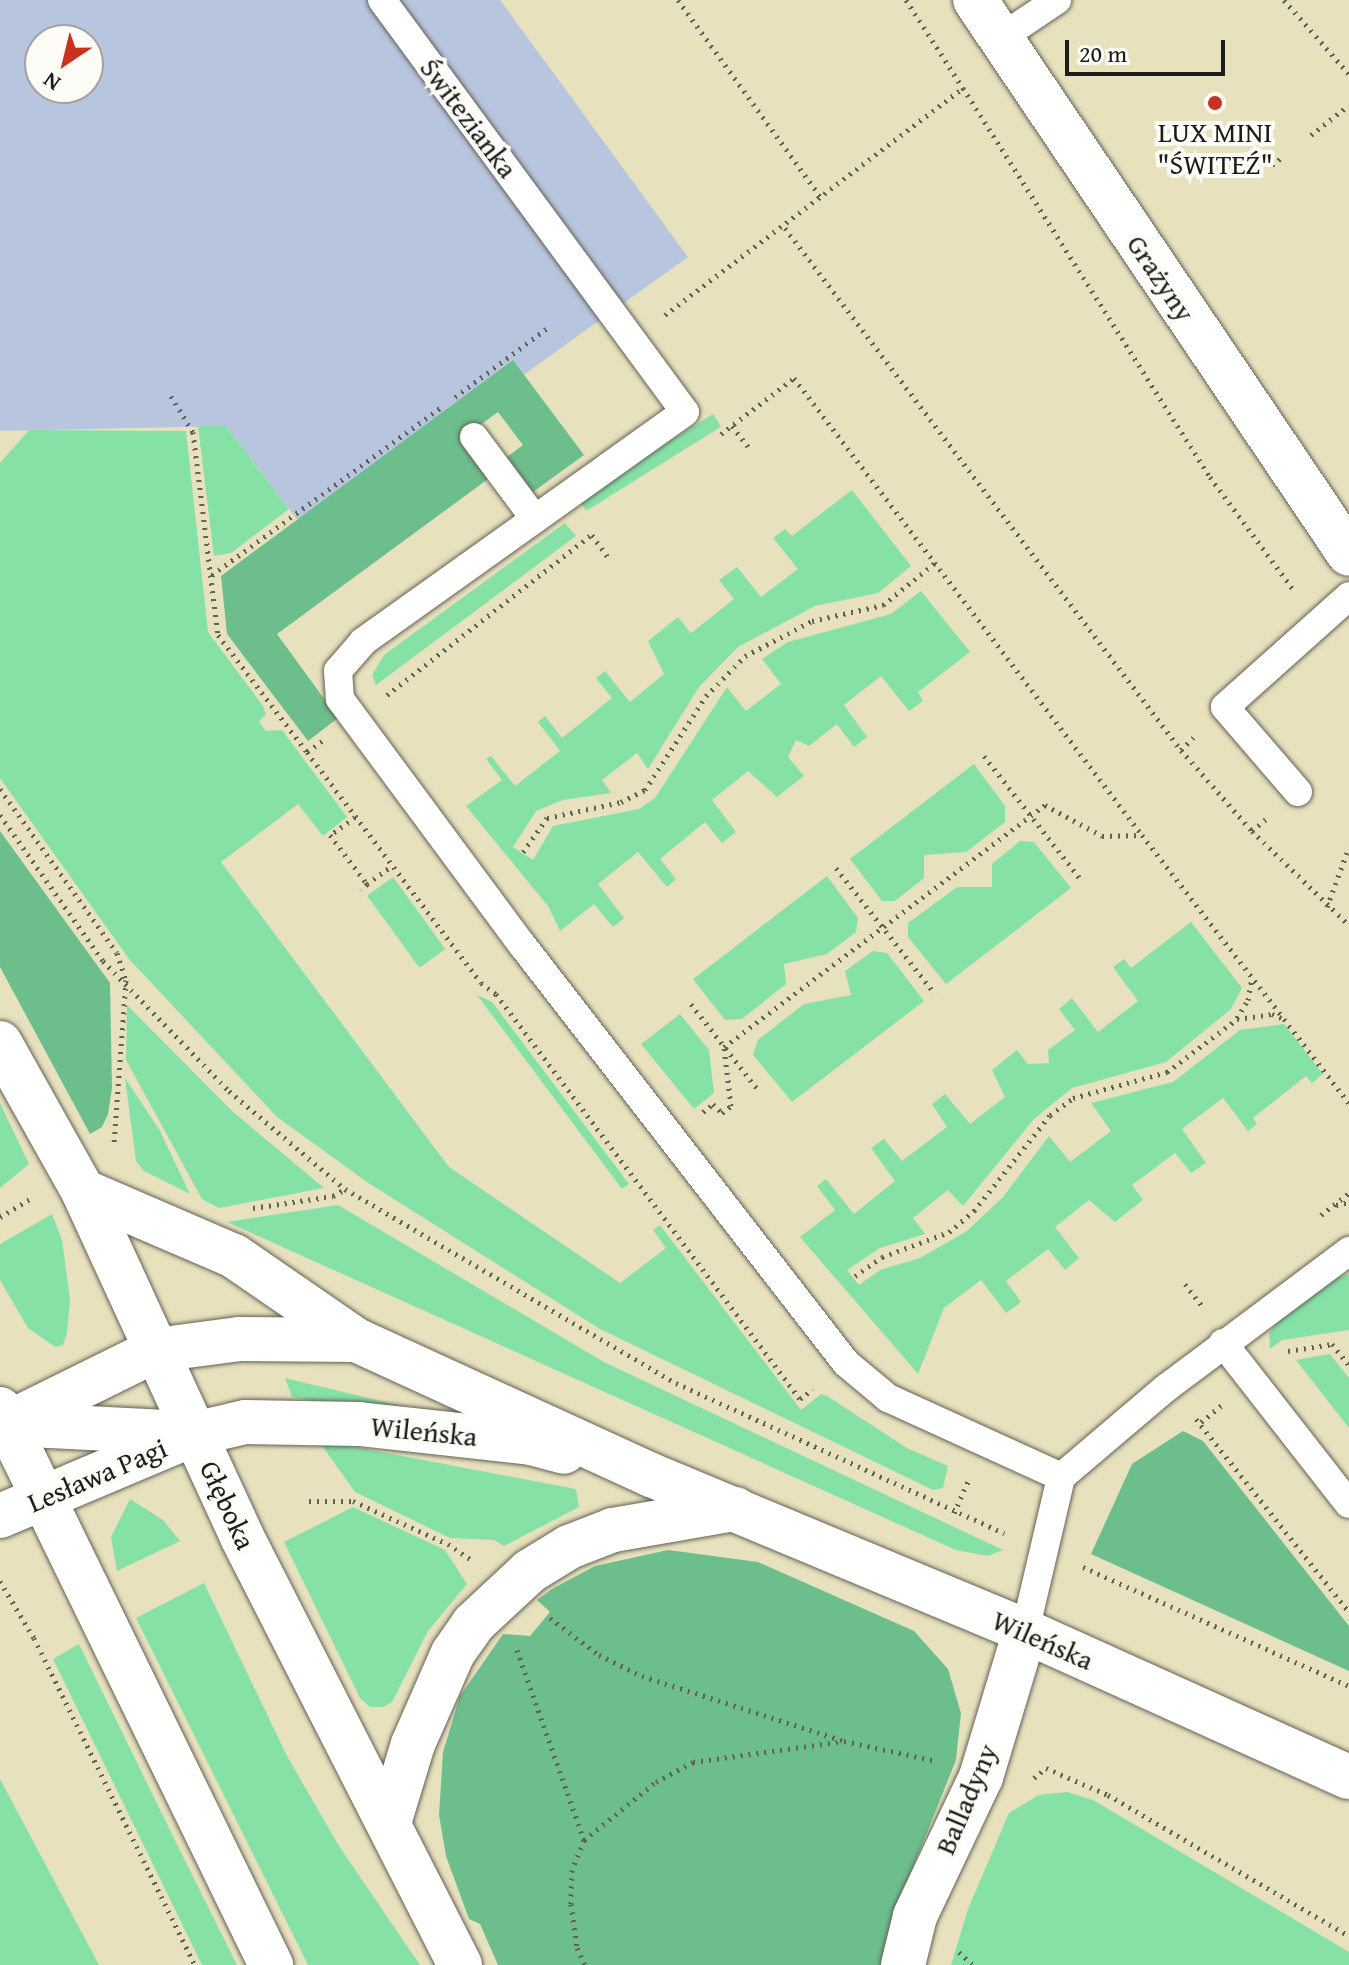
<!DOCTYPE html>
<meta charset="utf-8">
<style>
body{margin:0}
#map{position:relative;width:1349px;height:1965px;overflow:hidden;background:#e8e1be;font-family:"Gentium Book Plus",serif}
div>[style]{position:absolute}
.industrial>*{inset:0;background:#b8c5de}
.green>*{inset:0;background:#86e1a7;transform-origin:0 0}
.forest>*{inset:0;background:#6cbf8c}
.path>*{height:5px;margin-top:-2.5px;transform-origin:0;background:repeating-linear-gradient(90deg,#636155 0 2px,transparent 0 8px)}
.roads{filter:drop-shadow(0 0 2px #636155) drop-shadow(0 0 2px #636155)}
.service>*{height:28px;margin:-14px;padding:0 14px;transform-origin:14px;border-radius:14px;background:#fff}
.minor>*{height:44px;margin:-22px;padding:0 22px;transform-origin:22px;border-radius:22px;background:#fff}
.tertiary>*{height:44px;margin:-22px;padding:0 22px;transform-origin:22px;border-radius:22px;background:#fff}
.dots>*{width:22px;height:22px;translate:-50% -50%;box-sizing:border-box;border:4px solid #fdfcf7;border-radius:50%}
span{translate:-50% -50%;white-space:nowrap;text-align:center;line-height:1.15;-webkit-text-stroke:8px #fdfcf7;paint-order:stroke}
.street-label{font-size:28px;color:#1c1c1c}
.poi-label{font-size:28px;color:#1c1c1c}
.north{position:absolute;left:24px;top:24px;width:80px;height:80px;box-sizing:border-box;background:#fdfcf7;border:2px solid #a3a29f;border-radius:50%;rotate:215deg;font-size:22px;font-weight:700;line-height:32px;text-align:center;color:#1c1c1c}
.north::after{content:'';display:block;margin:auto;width:28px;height:36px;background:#c8321e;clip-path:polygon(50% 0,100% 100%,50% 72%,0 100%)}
.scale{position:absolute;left:1065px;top:40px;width:160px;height:36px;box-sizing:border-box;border:4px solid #1c1c1c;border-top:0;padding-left:10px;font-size:24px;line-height:28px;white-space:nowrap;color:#1c1c1c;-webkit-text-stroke:6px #fdfcf7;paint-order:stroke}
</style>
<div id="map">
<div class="industrial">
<div style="clip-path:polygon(evenodd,0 0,500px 0,688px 257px,306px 531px,226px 426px,0 431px,0 0,40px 40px,88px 40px,88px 88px,40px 88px,40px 40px)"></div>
</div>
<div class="green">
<div style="left:713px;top:414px;width:15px;height:159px;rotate:58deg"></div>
<div style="clip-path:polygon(198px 426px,226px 426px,289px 509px,231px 553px,214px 556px)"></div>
<div style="clip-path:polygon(29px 430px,186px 431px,208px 632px,263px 706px,266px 714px,259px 722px,266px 731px,282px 730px,347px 817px,323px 836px,298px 804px,221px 862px,449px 1167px,620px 1283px,666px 1248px,653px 1230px,660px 1225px,801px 1410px,821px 1394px,827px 1396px,907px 1448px,948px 1466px,943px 1488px,933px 1490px,600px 1329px,370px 1184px,277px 1117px,129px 959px,0 778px,0 463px)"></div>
<div style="clip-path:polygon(852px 490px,911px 566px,878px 593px,815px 606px,738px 647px,699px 687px,648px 769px,637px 753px,602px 780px,611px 793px,563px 800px,536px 811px,513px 847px,533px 860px,553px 826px,639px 809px,655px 798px,727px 687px,746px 711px,781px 684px,762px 659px,788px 642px,891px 614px,921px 591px,970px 652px,918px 692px,923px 701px,909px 711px,881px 676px,844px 705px,867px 737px,854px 747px,837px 724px,809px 746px,796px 740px,788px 757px,804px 776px,777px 797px,748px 771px,712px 800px,736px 832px,722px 843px,705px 822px,660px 859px,676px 879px,667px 887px,638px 852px,598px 884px,624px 918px,613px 927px,594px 904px,560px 931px,548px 906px,466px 806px,502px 780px,486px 759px,491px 756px,515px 786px,560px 751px,538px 722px,545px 716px,562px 738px,612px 698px,596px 678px,605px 671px,630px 702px,664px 674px,648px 641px,678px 617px,691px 633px,734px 599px,719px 580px,737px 567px,761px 597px,798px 569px,773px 538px,785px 529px,792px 536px)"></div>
<div style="clip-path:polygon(565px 523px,576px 536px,376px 685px,372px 675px,384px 655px)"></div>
<div style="clip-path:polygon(974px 764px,1005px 806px,1005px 822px,966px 852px,924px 855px,924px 878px,895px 901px,882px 901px,850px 859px)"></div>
<div style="clip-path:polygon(1020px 841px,1034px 842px,1071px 888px,946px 984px,908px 937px,908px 923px,957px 887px,992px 887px,992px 864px)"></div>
<div style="clip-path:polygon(827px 876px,858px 918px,856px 932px,827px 954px,784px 964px,786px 984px,742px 1019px,725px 1020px,693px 979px)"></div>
<div style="left:393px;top:877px;width:89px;height:32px;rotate:54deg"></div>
<div style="clip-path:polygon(1191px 922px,1242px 988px,1231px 1009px,1166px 1062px,1072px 1088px,1034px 1119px,963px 1206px,948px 1190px,913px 1218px,925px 1234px,880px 1248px,847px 1270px,859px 1285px,880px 1270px,920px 1258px,967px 1231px,1003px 1197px,1049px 1136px,1070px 1162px,1111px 1131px,1091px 1103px,1173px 1082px,1240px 1030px,1284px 1024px,1323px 1074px,1312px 1083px,1306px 1076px,1253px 1118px,1257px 1124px,1248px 1131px,1223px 1098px,1182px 1129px,1206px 1163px,1191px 1173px,1175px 1153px,1132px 1185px,1143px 1200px,1115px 1222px,1089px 1200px,1055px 1227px,1079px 1258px,1065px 1270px,1048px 1249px,1006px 1281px,1021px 1302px,1006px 1313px,981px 1280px,944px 1308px,918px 1374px,800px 1237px,835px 1210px,817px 1186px,826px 1179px,854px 1214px,895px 1181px,871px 1148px,884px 1139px,902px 1161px,947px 1127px,932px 1104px,945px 1094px,970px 1124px,1005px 1097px,992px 1070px,1017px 1050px,1028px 1064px,1049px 1063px,1048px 1050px,1075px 1030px,1059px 1009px,1072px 998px,1098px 1032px,1138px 1001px,1113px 967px,1124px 959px,1131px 968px)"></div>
<div style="clip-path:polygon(873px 951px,887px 953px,924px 1001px,792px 1102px,753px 1055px,758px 1040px,804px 1004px,851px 995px,845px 971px)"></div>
<div style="clip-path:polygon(477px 995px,492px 1002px,629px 1184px,622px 1189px)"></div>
<div style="clip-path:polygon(127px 1005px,232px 1111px,324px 1188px,219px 1208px,202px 1199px,126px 1060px)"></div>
<div style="clip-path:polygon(680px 1014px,709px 1050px,714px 1093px,694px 1109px,641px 1044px)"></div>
<div style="clip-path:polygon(125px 1078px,160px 1131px,190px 1194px,144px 1171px,136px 1161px)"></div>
<div style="clip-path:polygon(0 1103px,29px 1164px,0 1188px)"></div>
<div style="clip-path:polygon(338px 1205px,604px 1362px,1003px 1550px,988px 1556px,956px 1550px,227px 1222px)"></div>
<div style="clip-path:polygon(52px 1214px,62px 1240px,70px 1299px,67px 1333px,63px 1345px,55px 1347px,28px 1328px,0 1280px,0 1244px)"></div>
<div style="clip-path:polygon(1349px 1274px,1349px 1330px,1282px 1340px,1270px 1349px,1269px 1333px,1278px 1321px,1331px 1280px)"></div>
<div style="clip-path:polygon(1330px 1354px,1349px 1378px,1349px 1428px,1296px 1360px)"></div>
<div style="clip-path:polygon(285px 1378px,460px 1420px,452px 1426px,292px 1397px)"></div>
<div style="clip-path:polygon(318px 1440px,576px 1489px,579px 1507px,504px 1546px,494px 1540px,450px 1538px,355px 1492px)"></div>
<div style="clip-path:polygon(130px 1499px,163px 1520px,180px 1541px,117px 1571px,111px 1537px)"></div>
<div style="clip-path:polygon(353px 1507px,445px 1550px,467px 1584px,428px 1631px,392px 1702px,383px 1707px,370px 1707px,360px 1698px,284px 1542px)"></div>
<div style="clip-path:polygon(204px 1583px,287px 1756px,339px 1846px,420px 1965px,308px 1965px,136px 1618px)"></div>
<div style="clip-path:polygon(79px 1644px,167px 1824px,237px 1965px,202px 1965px,53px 1659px)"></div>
<div style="clip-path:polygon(0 1779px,99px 1965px,0 1965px)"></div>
<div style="clip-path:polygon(1067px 1792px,1093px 1800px,1349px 1952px,1349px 1965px,951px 1965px,968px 1909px,1009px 1813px,1039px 1795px)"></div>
</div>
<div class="forest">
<div style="clip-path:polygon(513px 360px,584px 455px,533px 492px,507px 457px,523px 445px,498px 412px,460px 440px,488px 479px,277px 634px,338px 718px,308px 741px,227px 634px,221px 576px)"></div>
<div style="clip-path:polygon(0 831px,110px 983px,112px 1088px,108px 1114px,102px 1127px,90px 1134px,0 967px)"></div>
<div style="clip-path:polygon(1183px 1431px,1203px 1441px,1349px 1626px,1349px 1671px,1091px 1554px,1132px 1464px)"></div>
<div style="clip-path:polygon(668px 1550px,758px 1562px,914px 1631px,948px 1669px,961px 1713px,956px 1760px,909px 1877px,882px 1965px,498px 1965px,480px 1924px,469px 1919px,446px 1856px,439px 1815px,443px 1752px,460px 1696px,503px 1634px,530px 1636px,550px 1612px,537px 1600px,552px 1589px,595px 1566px)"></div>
</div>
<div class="path">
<div style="left:678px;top:0;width:246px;rotate:54.1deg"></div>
<div style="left:906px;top:0;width:105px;rotate:57.1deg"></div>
<div style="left:1284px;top:0;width:98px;rotate:48.7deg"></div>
<div style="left:1311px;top:135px;width:48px;rotate:-38.3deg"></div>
<div style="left:1272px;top:165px;width:11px;rotate:-38deg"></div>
<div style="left:785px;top:228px;width:655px;rotate:52.82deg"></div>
<div style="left:1181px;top:750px;width:108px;rotate:48.8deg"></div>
<div style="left:1252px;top:831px;width:135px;rotate:44.1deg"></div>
<div style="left:665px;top:315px;width:375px;rotate:-37.3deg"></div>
<div style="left:963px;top:88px;width:461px;rotate:57.6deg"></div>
<div style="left:1210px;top:477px;width:139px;rotate:53.5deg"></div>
<div style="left:171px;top:396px;width:42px;rotate:58.6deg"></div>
<div style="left:193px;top:432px;width:205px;rotate:83deg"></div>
<div style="left:218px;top:635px;width:147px;rotate:52.7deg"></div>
<div style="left:455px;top:397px;width:114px;rotate:-36.8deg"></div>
<div style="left:732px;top:426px;width:31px;rotate:52deg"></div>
<div style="left:721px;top:434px;width:92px;rotate:-37.5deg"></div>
<div style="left:794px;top:378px;width:574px;rotate:52.71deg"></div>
<div style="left:592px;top:535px;width:29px;rotate:54deg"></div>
<div style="left:212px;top:575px;width:283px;rotate:-36.2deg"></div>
<div style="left:387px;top:695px;width:258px;rotate:-38.1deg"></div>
<div style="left:322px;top:741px;width:19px;rotate:144deg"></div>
<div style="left:307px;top:752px;width:289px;rotate:53deg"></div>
<div style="left:481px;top:983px;width:19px;rotate:36deg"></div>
<div style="left:496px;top:994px;width:506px;rotate:53.11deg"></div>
<div style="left:800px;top:1399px;width:16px;rotate:-38deg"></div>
<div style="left:1181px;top:750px;width:18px;rotate:-45deg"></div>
<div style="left:984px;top:756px;width:159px;rotate:51.9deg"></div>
<div style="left:0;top:789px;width:201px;rotate:54.5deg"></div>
<div style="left:117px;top:953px;width:28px;rotate:72deg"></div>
<div style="left:126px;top:980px;width:162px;rotate:94.2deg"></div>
<div style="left:0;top:815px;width:179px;rotate:54.8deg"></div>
<div style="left:103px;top:961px;width:181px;rotate:45.9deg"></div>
<div style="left:229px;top:1091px;width:152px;rotate:40.2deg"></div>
<div style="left:345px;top:1189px;width:384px;rotate:30.4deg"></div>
<div style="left:676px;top:1383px;width:361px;rotate:24.6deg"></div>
<div style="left:355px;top:817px;width:31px;rotate:144deg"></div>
<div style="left:330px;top:835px;width:61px;rotate:52.9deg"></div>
<div style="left:367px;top:884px;width:8px;rotate:135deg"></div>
<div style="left:1252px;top:831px;width:18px;rotate:-41deg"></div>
<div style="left:523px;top:852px;width:42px;rotate:-54.8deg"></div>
<div style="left:547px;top:818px;width:76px;rotate:-12.2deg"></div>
<div style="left:621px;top:802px;width:27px;rotate:-27deg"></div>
<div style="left:645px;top:790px;width:112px;rotate:-57deg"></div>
<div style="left:706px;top:696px;width:56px;rotate:-45.7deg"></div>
<div style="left:745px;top:656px;width:76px;rotate:-27.6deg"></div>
<div style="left:812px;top:621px;width:73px;rotate:-12.7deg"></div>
<div style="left:883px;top:605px;width:68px;rotate:-39.1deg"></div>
<div style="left:836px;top:868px;width:160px;rotate:51.8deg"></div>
<div style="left:367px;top:884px;width:31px;rotate:-36deg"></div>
<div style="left:1327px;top:907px;width:64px;rotate:-69.9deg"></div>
<div style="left:691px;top:1004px;width:110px;rotate:52deg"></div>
<div style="left:1237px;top:1018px;width:21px;rotate:-59deg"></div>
<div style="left:1248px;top:1000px;width:23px;rotate:-80deg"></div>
<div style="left:703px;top:1112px;width:13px;rotate:-39deg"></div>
<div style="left:713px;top:1104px;width:13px;rotate:45deg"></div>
<div style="left:722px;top:1113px;width:11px;rotate:-38deg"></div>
<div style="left:731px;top:1106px;width:59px;rotate:-96.8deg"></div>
<div style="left:724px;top:1047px;width:402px;rotate:-37deg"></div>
<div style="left:1045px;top:805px;width:65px;rotate:28.5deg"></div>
<div style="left:1102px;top:836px;width:40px;rotate:-1.4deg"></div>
<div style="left:1142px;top:835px;width:232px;rotate:52.3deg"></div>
<div style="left:1336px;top:1205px;width:13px;rotate:-13deg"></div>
<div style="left:253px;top:1208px;width:81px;rotate:-8.5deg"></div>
<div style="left:333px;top:1196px;width:14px;rotate:-30deg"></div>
<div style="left:1321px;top:1215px;width:36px;rotate:-38deg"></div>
<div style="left:0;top:1217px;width:35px;rotate:-31deg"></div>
<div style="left:855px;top:1276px;width:33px;rotate:-35deg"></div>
<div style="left:882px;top:1257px;width:72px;rotate:-20.5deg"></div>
<div style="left:949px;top:1232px;width:33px;rotate:-40deg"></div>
<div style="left:974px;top:1211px;width:122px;rotate:-51.6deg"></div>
<div style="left:1050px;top:1115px;width:29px;rotate:-36deg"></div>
<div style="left:1073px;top:1098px;width:98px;rotate:-15.5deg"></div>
<div style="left:1167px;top:1072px;width:88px;rotate:-37.1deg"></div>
<div style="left:1237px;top:1019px;width:35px;rotate:-8deg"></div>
<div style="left:1272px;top:1014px;width:13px;rotate:23deg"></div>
<div style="left:1284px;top:1019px;width:106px;rotate:52.3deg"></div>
<div style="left:1185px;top:1284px;width:28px;rotate:52deg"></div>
<div style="left:1288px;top:1351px;width:45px;rotate:-9deg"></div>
<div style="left:1332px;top:1344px;width:27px;rotate:51deg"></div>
<div style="left:1196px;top:1419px;width:246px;rotate:51.6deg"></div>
<div style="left:1201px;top:1422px;width:27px;rotate:-39deg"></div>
<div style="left:309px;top:1501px;width:44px"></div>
<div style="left:353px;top:1501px;width:104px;rotate:24.4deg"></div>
<div style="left:448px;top:1544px;width:29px;rotate:34deg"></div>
<div style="left:954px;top:1513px;width:35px;rotate:-66deg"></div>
<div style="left:1083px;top:1567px;width:291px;rotate:24.1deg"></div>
<div style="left:0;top:1581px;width:66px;rotate:59.2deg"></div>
<div style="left:34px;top:1638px;width:364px;rotate:63.8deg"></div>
<div style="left:550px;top:1618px;width:61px;rotate:37.1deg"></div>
<div style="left:599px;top:1655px;width:48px;rotate:26deg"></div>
<div style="left:642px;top:1676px;width:212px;rotate:17.8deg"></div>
<div style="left:517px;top:1650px;width:201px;rotate:70.6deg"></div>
<div style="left:584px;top:1840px;width:32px;rotate:112deg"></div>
<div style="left:572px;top:1870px;width:34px;rotate:92deg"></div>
<div style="left:571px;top:1904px;width:44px;rotate:82.2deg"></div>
<div style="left:577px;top:1948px;width:19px;rotate:65deg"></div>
<div style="left:1034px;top:1778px;width:16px;rotate:-40deg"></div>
<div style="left:1046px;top:1768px;width:68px;rotate:23.5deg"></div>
<div style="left:1108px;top:1795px;width:279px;rotate:30.3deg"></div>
<div style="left:584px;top:1840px;width:92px;rotate:-38.9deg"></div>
<div style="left:656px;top:1782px;width:42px;rotate:-28.4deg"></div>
<div style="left:693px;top:1762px;width:152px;rotate:-7.9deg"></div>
<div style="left:844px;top:1741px;width:91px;rotate:12.1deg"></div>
<div style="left:959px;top:1952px;width:19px;rotate:43deg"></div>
</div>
<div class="roads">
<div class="service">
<div style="left:382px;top:0;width:511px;rotate:53.67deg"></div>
<div style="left:685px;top:412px;width:396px;rotate:144.5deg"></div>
<div style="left:363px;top:642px;width:38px;rotate:131deg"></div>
<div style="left:338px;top:671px;width:28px;rotate:86deg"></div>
<div style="left:340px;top:699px;width:307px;rotate:53.5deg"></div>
<div style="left:523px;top:946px;width:527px;rotate:52.24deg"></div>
<div style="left:846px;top:1363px;width:55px;rotate:39.8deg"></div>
<div style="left:888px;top:1398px;width:190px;rotate:24.5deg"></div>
<div style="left:999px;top:39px;width:70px;rotate:-33.9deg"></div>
<div style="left:474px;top:437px;width:102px;rotate:53.4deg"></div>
<div style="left:1298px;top:792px;width:112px;rotate:-130.7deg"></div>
<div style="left:1225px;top:707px;width:166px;rotate:-41.8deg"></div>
<div style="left:1223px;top:1343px;width:204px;rotate:52deg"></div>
<div style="left:1025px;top:1631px;width:158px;rotate:-76.8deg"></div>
<div style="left:1061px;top:1477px;width:138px;rotate:-40.3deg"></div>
<div style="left:1166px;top:1388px;width:229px;rotate:-36.8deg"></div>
</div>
<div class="minor">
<div style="left:975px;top:0;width:668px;rotate:55.98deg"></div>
<div style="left:903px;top:1965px;width:50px;rotate:-76.2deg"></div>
<div style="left:915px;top:1916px;width:154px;rotate:-64.6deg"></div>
<div style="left:981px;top:1777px;width:152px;rotate:-73.2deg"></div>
</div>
<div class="tertiary">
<div style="left:0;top:1043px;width:170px;rotate:60.7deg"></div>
<div style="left:83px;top:1191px;width:381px;rotate:65.3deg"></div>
<div style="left:242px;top:1537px;width:480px;rotate:63deg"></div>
<div style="left:83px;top:1191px;width:164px;rotate:23.3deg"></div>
<div style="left:234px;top:1256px;width:148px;rotate:34.5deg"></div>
<div style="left:356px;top:1340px;width:324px;rotate:24.6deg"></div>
<div style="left:651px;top:1475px;width:405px;rotate:22.6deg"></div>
<div style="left:1025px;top:1631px;width:355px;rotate:24.3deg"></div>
<div style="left:0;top:1409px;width:619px;rotate:64.01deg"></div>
<div style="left:10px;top:1424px;width:175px;rotate:2.9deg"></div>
<div style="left:0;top:1427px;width:174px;rotate:-26.3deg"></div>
<div style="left:156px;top:1350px;width:85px;rotate:-7.5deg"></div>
<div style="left:240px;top:1339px;width:116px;rotate:0.5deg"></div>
<div style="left:0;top:1516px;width:211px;rotate:-22.9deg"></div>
<div style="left:194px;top:1434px;width:52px;rotate:-13.2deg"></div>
<div style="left:245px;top:1422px;width:114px;rotate:1deg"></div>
<div style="left:359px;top:1424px;width:173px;rotate:6.3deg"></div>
<div style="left:531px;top:1443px;width:34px;rotate:15deg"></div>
<div style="left:390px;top:1820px;width:79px;rotate:-73.2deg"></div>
<div style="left:413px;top:1744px;width:99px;rotate:-66.3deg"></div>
<div style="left:453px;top:1653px;width:35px;rotate:-55deg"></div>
<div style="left:473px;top:1624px;width:78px;rotate:-42.9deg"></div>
<div style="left:530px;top:1571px;width:46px;rotate:-31.6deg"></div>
<div style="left:569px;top:1547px;width:47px;rotate:-21.1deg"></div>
<div style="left:613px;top:1530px;width:124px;rotate:-9.8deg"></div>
</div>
</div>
<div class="dots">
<div style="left:1215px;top:103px;background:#c8321e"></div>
</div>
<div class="street-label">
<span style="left:469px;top:118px;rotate:53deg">Świtezianka</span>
<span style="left:1161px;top:278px;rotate:56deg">Grażyny</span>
<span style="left:424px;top:1431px;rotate:6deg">Wileńska</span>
<span style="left:97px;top:1475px;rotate:-23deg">Lesława Pagi</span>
<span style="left:228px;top:1505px;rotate:65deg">Głęboka</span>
<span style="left:1043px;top:1640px;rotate:24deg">Wileńska</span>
<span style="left:966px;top:1799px;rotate:-67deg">Balladyny</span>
</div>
<div class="poi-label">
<span style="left:1215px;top:148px">LUX MINI<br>"ŚWITEŹ"</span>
</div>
<div class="north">N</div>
<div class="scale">20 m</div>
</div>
